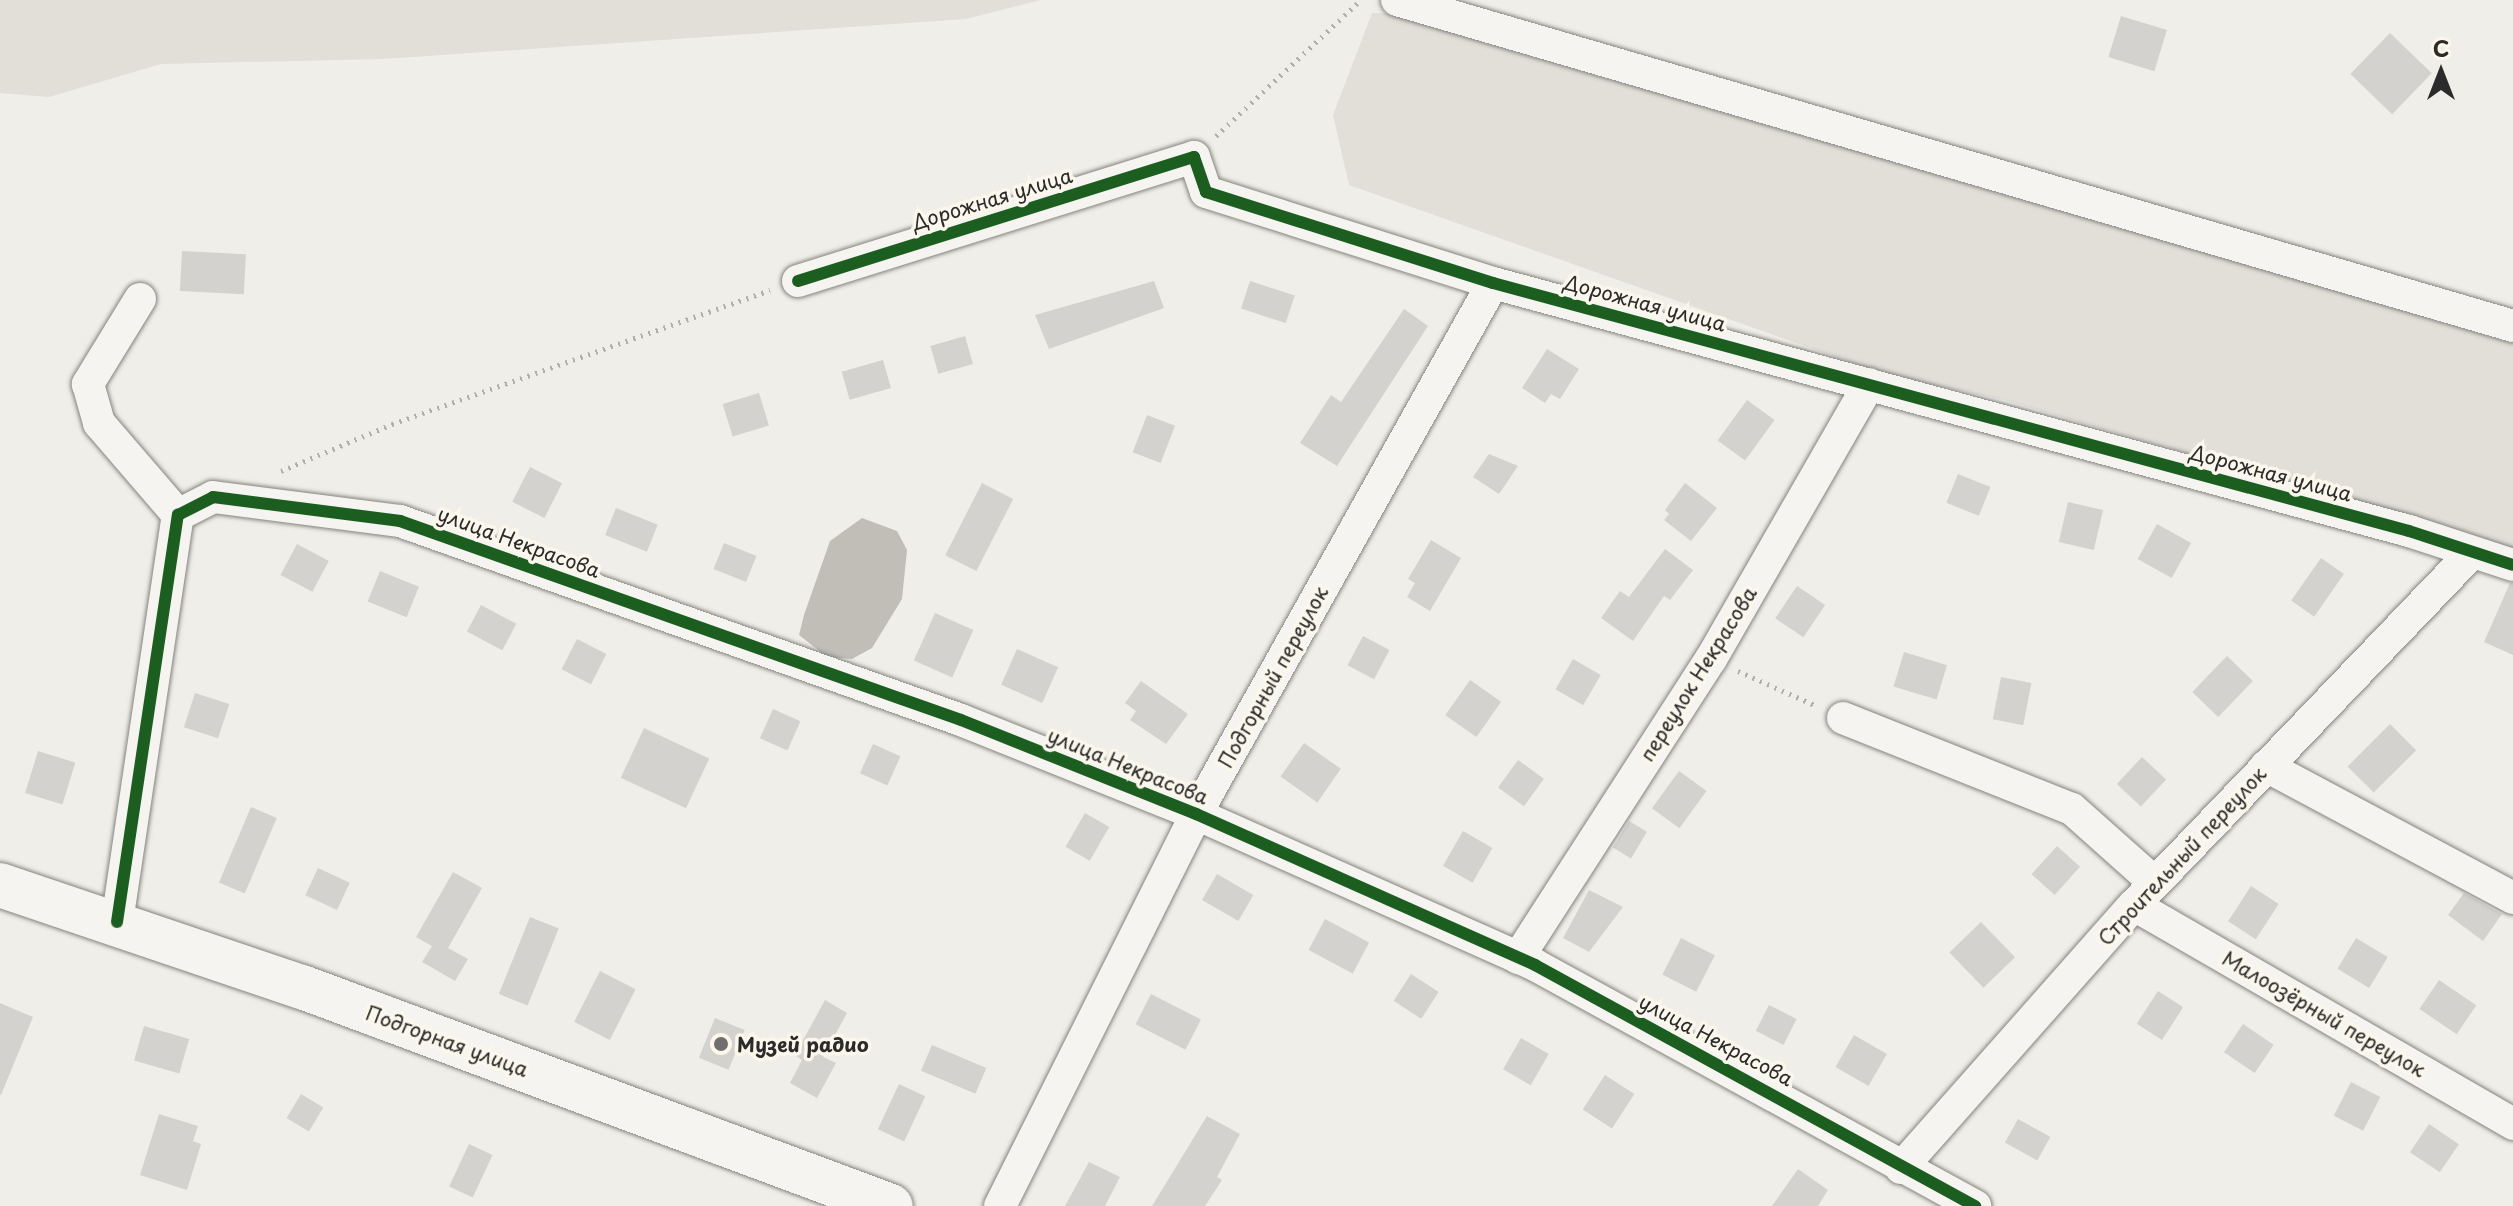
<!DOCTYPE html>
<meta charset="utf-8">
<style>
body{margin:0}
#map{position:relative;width:2513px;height:1206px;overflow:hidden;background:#f0eee8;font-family:"Playpen Sans",sans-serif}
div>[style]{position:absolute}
.built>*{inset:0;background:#e1dfd7}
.water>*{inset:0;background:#c0beb7}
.building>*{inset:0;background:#d4d2ce;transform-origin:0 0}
.path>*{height:5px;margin-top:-2.5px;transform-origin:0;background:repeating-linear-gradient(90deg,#b0afac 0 2px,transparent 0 8px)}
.roads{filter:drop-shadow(0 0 2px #848380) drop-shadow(0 0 2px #848380)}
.minor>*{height:32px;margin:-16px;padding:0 16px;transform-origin:16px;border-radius:16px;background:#f5f4f0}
.secondary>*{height:44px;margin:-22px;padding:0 22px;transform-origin:22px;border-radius:22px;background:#f5f4f0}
.cycleway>*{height:12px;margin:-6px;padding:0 6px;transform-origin:6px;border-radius:6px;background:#1b5e20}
.dots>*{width:22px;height:22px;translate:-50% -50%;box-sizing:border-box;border:4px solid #fbf7ec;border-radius:50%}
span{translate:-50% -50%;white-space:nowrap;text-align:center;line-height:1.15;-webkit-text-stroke:7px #fbf7ec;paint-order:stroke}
.street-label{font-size:20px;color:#2b2b2b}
.poi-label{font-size:20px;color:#2b2b2b;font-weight:700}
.left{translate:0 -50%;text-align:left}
.north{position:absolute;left:2401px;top:32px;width:80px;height:80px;-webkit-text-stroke:6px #fbf7ec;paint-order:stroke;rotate:0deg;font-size:22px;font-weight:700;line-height:32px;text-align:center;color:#2b2b2b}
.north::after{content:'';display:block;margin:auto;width:28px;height:36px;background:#2b2b2b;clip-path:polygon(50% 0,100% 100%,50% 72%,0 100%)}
</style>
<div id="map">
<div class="built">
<div style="clip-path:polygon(0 0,1041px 0,966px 19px,384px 59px,161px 64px,49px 97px,0 93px)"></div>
<div style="clip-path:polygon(1372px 13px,1407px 14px,2513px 343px,2513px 548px,2004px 400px,1887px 375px,1349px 185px,1333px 115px)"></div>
</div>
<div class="water">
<div style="clip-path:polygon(862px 518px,897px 531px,907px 550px,902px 599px,872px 648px,852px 659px,827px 657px,799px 635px,804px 615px,830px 541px)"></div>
</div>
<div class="building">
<div style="left:2121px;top:16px;width:48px;height:43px;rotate:17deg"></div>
<div style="left:2390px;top:33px;width:58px;height:57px;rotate:44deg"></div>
<div style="left:182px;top:251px;width:64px;height:40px;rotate:3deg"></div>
<div style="clip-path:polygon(1154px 281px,1164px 308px,1049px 349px,1035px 315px)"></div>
<div style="left:1250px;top:281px;width:47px;height:29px;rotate:18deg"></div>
<div style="clip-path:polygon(1404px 309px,1428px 326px,1337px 466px,1300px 443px,1331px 395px,1341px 402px)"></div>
<div style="left:965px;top:336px;width:29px;height:36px;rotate:74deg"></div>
<div style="clip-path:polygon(1547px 349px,1579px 369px,1560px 399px,1551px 394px,1545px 403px,1522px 388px)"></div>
<div style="left:883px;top:360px;width:29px;height:43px;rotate:74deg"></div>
<div style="left:759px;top:393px;width:34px;height:38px;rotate:73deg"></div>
<div style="left:1747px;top:400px;width:34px;height:50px;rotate:36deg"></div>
<div style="left:1147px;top:415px;width:30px;height:40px;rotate:21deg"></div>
<div style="clip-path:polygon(1489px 454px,1518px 466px,1499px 494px,1473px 477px)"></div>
<div style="left:530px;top:467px;width:36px;height:39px;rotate:27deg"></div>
<div style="left:1958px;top:474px;width:35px;height:31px;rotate:22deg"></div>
<div style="left:982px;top:483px;width:35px;height:81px;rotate:27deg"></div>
<div style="clip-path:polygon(1685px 483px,1717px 508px,1691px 541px,1664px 520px,1669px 514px,1665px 510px)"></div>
<div style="left:2068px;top:502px;width:36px;height:41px;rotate:13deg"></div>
<div style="left:616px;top:508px;width:45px;height:29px;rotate:22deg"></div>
<div style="left:2157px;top:524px;width:39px;height:40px;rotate:29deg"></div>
<div style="clip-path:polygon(1431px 540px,1461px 558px,1430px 611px,1407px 597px,1415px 583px,1408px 579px)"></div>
<div style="left:724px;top:543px;width:35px;height:28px;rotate:22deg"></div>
<div style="left:297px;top:544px;width:36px;height:35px;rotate:28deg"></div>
<div style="clip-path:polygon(1665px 549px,1693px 570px,1670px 600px,1664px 596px,1633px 641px,1601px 618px,1620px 591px,1629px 597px)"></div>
<div style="left:2321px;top:558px;width:28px;height:52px;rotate:35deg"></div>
<div style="left:380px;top:571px;width:42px;height:33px;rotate:22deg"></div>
<div style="clip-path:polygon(2510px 583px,2513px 583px,2513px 655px,2484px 642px)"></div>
<div style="left:1797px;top:586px;width:34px;height:39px;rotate:34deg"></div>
<div style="left:481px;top:605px;width:40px;height:30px;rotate:28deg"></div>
<div style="left:935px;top:613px;width:42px;height:52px;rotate:24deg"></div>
<div style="left:1363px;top:636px;width:30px;height:33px;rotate:28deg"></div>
<div style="left:577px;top:639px;width:33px;height:34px;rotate:27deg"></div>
<div style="left:1017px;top:649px;width:45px;height:39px;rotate:24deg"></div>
<div style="left:1904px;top:652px;width:45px;height:36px;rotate:17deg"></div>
<div style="left:2227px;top:656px;width:36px;height:50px;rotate:44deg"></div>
<div style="left:1573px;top:659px;width:32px;height:35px;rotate:30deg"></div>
<div style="left:2001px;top:677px;width:31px;height:43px;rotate:11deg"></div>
<div style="left:1470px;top:680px;width:38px;height:43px;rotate:35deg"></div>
<div style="clip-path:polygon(1141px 681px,1188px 714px,1166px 744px,1130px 720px,1136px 711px,1125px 703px)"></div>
<div style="left:195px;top:693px;width:36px;height:36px;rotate:18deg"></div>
<div style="left:773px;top:709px;width:30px;height:32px;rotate:24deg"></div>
<div style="left:2390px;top:724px;width:37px;height:60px;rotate:45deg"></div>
<div style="left:644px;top:728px;width:72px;height:55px;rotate:25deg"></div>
<div style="left:1304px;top:743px;width:45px;height:41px;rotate:35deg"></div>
<div style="left:873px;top:744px;width:30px;height:32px;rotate:24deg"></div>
<div style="left:38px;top:751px;width:39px;height:44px;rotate:17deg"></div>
<div style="left:2142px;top:757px;width:33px;height:37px;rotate:43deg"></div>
<div style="left:1518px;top:760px;width:32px;height:34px;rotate:36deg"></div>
<div style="left:1679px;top:771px;width:34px;height:46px;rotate:36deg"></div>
<div style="left:251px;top:807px;width:28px;height:82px;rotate:23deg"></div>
<div style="left:1085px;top:813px;width:28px;height:39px;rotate:30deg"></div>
<div style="left:1629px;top:821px;width:21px;height:31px;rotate:31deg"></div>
<div style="left:1463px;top:831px;width:34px;height:40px;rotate:30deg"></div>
<div style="left:2057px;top:846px;width:31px;height:38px;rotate:42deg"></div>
<div style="left:318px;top:868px;width:35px;height:30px;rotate:25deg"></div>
<div style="clip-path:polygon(453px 872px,482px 888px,448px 948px,468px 959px,455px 981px,422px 962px,432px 946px,416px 937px)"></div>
<div style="left:1217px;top:874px;width:42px;height:30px;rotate:30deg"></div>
<div style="left:2251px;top:886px;width:33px;height:42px;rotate:33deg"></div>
<div style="clip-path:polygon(1589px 890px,1623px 907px,1589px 952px,1563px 938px)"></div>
<div style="clip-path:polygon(2464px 893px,2502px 914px,2483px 941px,2448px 915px)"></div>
<div style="left:530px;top:917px;width:31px;height:83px;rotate:22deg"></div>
<div style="left:1325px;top:919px;width:50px;height:35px;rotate:28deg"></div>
<div style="left:1981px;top:922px;width:49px;height:44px;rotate:46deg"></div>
<div style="left:1681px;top:938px;width:38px;height:41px;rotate:27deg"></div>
<div style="left:2356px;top:938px;width:37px;height:36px;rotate:31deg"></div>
<div style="left:600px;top:971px;width:40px;height:57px;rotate:27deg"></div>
<div style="left:1411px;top:974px;width:33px;height:32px;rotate:33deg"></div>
<div style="left:2439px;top:980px;width:45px;height:35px;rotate:34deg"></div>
<div style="left:2158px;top:991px;width:30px;height:39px;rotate:33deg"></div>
<div style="left:1151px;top:994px;width:56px;height:34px;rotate:27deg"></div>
<div style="clip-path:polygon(825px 1000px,847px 1013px,823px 1057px,836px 1063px,817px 1098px,790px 1083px,802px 1060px,795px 1055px)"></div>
<div style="clip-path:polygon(0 1003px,33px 1017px,1px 1095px,0 1094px)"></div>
<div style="left:1769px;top:1005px;width:31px;height:29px;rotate:27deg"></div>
<div style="left:715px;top:1018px;width:32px;height:43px;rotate:22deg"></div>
<div style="left:2243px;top:1024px;width:37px;height:34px;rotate:34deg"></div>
<div style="left:144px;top:1026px;width:47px;height:36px;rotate:16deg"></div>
<div style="left:1854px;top:1035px;width:38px;height:37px;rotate:30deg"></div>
<div style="left:1521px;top:1038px;width:32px;height:36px;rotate:30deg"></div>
<div style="left:932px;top:1045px;width:59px;height:28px;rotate:23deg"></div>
<div style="left:1605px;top:1075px;width:35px;height:41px;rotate:33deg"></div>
<div style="left:2351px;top:1082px;width:33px;height:38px;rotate:27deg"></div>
<div style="left:899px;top:1084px;width:29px;height:50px;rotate:25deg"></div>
<div style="left:301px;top:1094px;width:26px;height:28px;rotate:31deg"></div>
<div style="clip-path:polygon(159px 1114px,198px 1126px,193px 1141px,201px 1144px,187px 1190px,140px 1175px)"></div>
<div style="clip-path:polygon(1207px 1116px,1240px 1134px,1217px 1177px,1222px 1180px,1205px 1206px,1152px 1206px)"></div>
<div style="left:2018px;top:1119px;width:37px;height:27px;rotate:29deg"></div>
<div style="left:2429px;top:1124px;width:36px;height:34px;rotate:34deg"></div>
<div style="left:469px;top:1144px;width:26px;height:47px;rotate:25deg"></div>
<div style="clip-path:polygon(1089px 1162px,1120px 1177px,1105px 1206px,1065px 1206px)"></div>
<div style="clip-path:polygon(1798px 1169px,1828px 1190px,1818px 1206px,1772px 1206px)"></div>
</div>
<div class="path">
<div style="left:1216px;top:136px;width:199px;rotate:-43.2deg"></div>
<div style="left:281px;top:471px;width:121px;rotate:-22.9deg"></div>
<div style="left:392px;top:424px;width:401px;rotate:-19.5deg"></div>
<div style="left:1738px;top:671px;width:86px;rotate:23.9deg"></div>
</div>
<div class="roads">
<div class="minor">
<div style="left:1397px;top:0;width:1163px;rotate:16.28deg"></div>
<div style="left:798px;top:281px;width:415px;rotate:-17.4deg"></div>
<div style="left:1194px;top:157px;width:37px;rotate:71deg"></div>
<div style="left:1206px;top:192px;width:301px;rotate:17.6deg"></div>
<div style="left:1493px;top:283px;width:949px;rotate:15.15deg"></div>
<div style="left:2409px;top:531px;width:109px;rotate:18.1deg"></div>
<div style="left:140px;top:299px;width:100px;rotate:121.5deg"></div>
<div style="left:88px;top:384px;width:41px;rotate:74.2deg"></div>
<div style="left:99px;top:423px;width:121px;rotate:49.3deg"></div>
<div style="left:1843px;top:718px;width:246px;rotate:21.7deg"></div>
<div style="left:2072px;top:809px;width:111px;rotate:41.7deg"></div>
<div style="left:2266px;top:766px;width:280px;rotate:28.1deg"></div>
<div style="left:2134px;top:905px;width:438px;rotate:30deg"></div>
<div style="left:117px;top:922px;width:412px;rotate:-81.5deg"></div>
<div style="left:178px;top:515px;width:39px;rotate:-27deg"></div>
<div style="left:213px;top:497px;width:189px;rotate:7.3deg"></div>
<div style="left:400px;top:521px;width:595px;rotate:19.53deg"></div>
<div style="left:961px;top:720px;width:253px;rotate:21.8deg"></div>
<div style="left:1196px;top:814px;width:371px;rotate:24deg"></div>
<div style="left:1535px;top:965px;width:502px;rotate:28.71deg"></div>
<div style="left:1518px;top:958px;width:356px;rotate:-57.2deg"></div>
<div style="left:1711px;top:659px;width:317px;rotate:-60.1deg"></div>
<div style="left:1901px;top:1168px;width:351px;rotate:-48.5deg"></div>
<div style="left:2134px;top:905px;width:487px;rotate:-46.2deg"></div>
<div style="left:1000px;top:1206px;width:438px;rotate:-63.4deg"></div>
<div style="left:1196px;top:814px;width:608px;rotate:-60.78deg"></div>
</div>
<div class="secondary">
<div style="left:0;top:885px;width:319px;rotate:18.7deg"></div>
<div style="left:302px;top:987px;width:628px;rotate:20.4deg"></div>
</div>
</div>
<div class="cycleway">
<div style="left:798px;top:281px;width:415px;rotate:-17.4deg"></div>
<div style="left:1194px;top:157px;width:37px;rotate:71deg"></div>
<div style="left:1206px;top:192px;width:301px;rotate:17.6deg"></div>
<div style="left:1493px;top:283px;width:949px;rotate:15.15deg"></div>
<div style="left:2409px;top:531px;width:109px;rotate:18.1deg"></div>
<div style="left:117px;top:922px;width:412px;rotate:-81.5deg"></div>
<div style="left:178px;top:515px;width:39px;rotate:-27deg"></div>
<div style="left:213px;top:497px;width:189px;rotate:7.3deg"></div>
<div style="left:400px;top:521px;width:595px;rotate:19.53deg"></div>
<div style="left:961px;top:720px;width:253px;rotate:21.8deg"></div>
<div style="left:1196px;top:814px;width:371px;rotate:24deg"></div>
<div style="left:1535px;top:965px;width:502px;rotate:28.71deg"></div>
</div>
<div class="dots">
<div style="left:721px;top:1044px;background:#706f6d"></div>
</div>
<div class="street-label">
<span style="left:992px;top:199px;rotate:-17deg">Дорожная улица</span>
<span style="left:1645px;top:303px;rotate:15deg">Дорожная улица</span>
<span style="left:2271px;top:473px;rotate:15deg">Дорожная улица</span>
<span style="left:519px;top:542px;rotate:20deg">улица Некрасова</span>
<span style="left:1698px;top:674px;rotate:-58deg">переулок Некрасова</span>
<span style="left:1273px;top:677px;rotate:-61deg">Подгорный переулок</span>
<span style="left:1128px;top:766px;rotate:22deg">улица Некрасова</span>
<span style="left:2182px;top:856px;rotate:-47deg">Строительный переулок</span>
<span style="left:2324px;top:1014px;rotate:30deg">Малоозёрный переулок</span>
<span style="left:1716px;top:1040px;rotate:28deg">улица Некрасова</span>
<span style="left:447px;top:1041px;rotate:20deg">Подгорная улица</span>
</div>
<div class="poi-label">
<span class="left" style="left:737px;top:1044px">Музей радио</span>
</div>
<div class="north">С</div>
</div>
